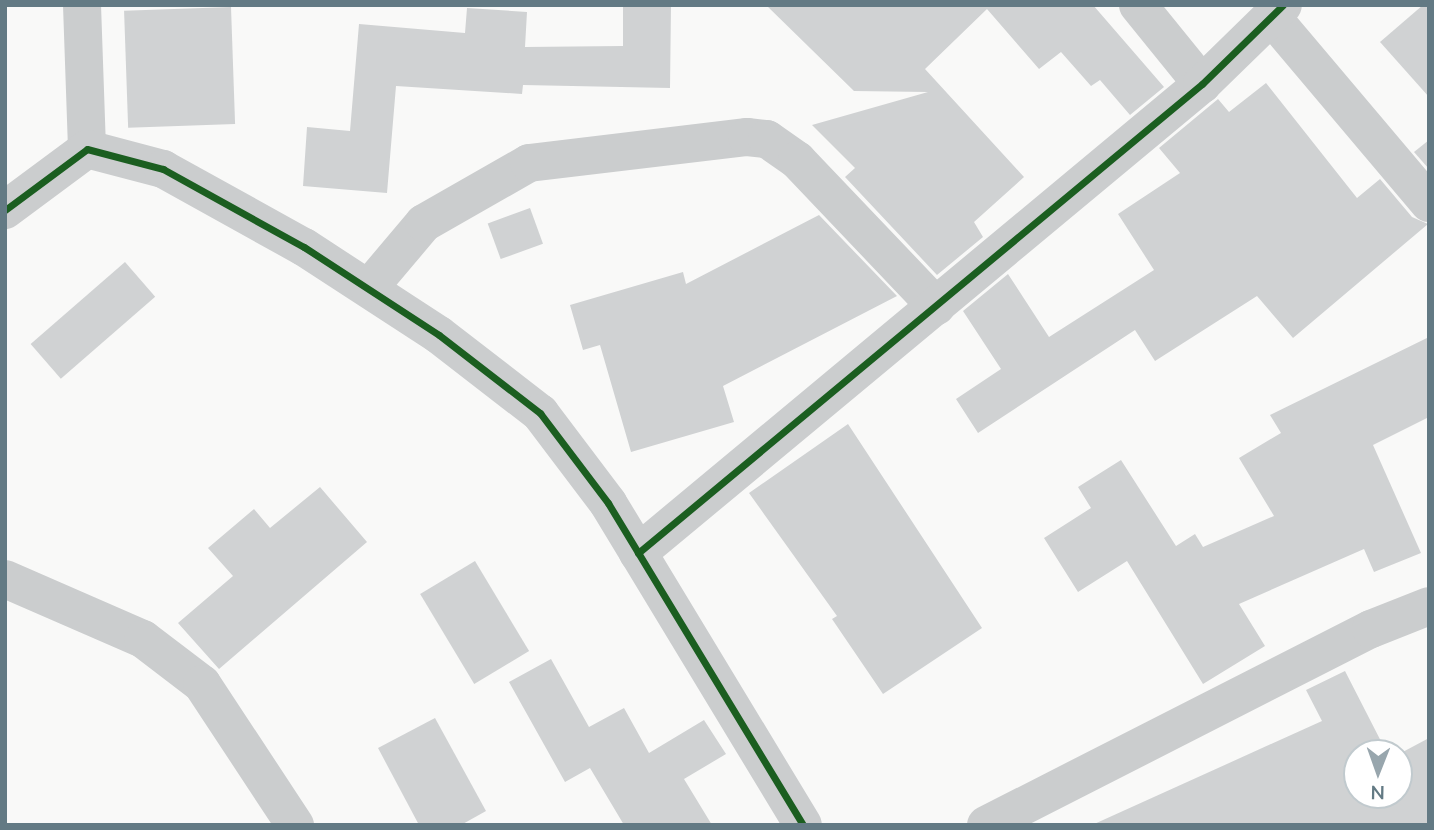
<!DOCTYPE html>
<style>
body{margin:0}
#map{position:relative;width:1434px;height:830px;overflow:hidden;background:#f9f9f8;font-family:Mulish,sans-serif}
div>[style]{position:absolute}
.building>*{inset:0;background:#d0d2d3;transform-origin:0 0}
.minor>*{height:38px;margin:-19px;padding:0 19px;transform-origin:19px;border-radius:19px;background:#cbcdce}
.cycleway>*{height:7px;margin:-3.5px;padding:0 3.5px;transform-origin:3.5px;border-radius:3.5px;background:#1b5e20}
span{translate:-50% -50%;white-space:nowrap;text-align:center;line-height:1.15;-webkit-text-stroke:7px #fff;paint-order:stroke}
.frame{position:absolute;inset:0;border:7px solid #637a84;pointer-events:none}
.north{position:absolute;left:1343px;top:739px;width:70px;height:70px;box-sizing:border-box;background:#fff;border:2px solid #c1cace;border-radius:50%;rotate:181deg;font-size:19px;font-weight:700;line-height:28px;text-align:center;color:#637a84}
.north::after{content:'';display:block;margin:auto;width:24px;height:32px;background:#98a6ad;clip-path:polygon(50% 0,100% 100%,50% 72%,0 100%)}
</style>
<div id="map">
<div class="building">
<div style="clip-path:polygon(623px 5px,671px 5px,670px 88px,523px 85px,522px 94px,396px 86px,387px 193px,303px 186px,307px 127px,350px 131px,359px 24px,465px 33px,467px 8px,527px 12px,525px 47px,623px 46px)"></div>
<div style="clip-path:polygon(766px 5px,1093px 5px,1164px 87px,1130px 115px,1100px 80px,1091px 86px,1061px 52px,1039px 69px,987px 9px,925px 69px,1024px 177px,974px 222px,983px 237px,937px 275px,845px 177px,855px 168px,812px 125px,928px 92px,854px 91px)"></div>
<div style="clip-path:polygon(1423px 5px,1429px 5px,1429px 97px,1380px 42px)"></div>
<div style="left:231px;top:7px;width:117px;height:107px;rotate:88deg"></div>
<div style="clip-path:polygon(1266px 83px,1357px 198px,1380px 179px,1412px 217px,1428px 224px,1293px 338px,1257px 296px,1155px 361px,1135px 330px,978px 433px,956px 399px,1001px 369px,963px 311px,1008px 274px,1049px 337px,1154px 270px,1118px 214px,1180px 173px,1159px 148px,1218px 99px,1229px 112px)"></div>
<div style="clip-path:polygon(1429px 140px,1429px 169px,1414px 152px)"></div>
<div style="left:530px;top:208px;width:38px;height:45px;rotate:70deg"></div>
<div style="clip-path:polygon(819px 215px,897px 296px,723px 386px,734px 422px,631px 452px,600px 345px,583px 350px,570px 305px,683px 272px,686px 284px)"></div>
<div style="left:125px;top:262px;width:46px;height:125px;rotate:49deg"></div>
<div style="clip-path:polygon(1429px 337px,1429px 417px,1373px 445px,1421px 553px,1374px 572px,1364px 549px,1239px 604px,1265px 646px,1203px 684px,1127px 561px,1078px 592px,1044px 538px,1091px 508px,1078px 487px,1121px 460px,1176px 546px,1195px 534px,1203px 547px,1274px 516px,1239px 458px,1281px 433px,1270px 415px)"></div>
<div style="clip-path:polygon(848px 424px,982px 628px,883px 694px,832px 619px,837px 616px,749px 493px)"></div>
<div style="clip-path:polygon(320px 487px,367px 542px,219px 669px,178px 623px,233px 576px,208px 548px,254px 509px,270px 528px)"></div>
<div style="left:475px;top:561px;width:105px;height:64px;rotate:59deg"></div>
<div style="clip-path:polygon(551px 659px,589px 727px,624px 708px,649px 753px,704px 720px,726px 754px,684px 779px,712px 825px,624px 825px,590px 768px,565px 782px,509px 682px)"></div>
<div style="clip-path:polygon(1345px 671px,1387px 753px,1357px 753px,1357px 795px,1399px 795px,1399px 754px,1429px 738px,1429px 825px,1092px 825px,1322px 721px,1306px 690px)"></div>
<div style="clip-path:polygon(435px 718px,486px 811px,461px 825px,419px 825px,378px 748px)"></div>
</div>
<div class="minor">
<div style="left:82px;top:5px;width:144px;rotate:88deg"></div>
<div style="left:1138px;top:5px;width:102px;rotate:51deg"></div>
<div style="left:1271px;top:16px;width:245px;rotate:49.8deg"></div>
<div style="left:5px;top:210px;width:102px;rotate:-36.6deg"></div>
<div style="left:87px;top:149px;width:79px;rotate:14.7deg"></div>
<div style="left:163px;top:169px;width:161px;rotate:29deg"></div>
<div style="left:304px;top:247px;width:161px;rotate:33.1deg"></div>
<div style="left:439px;top:335px;width:128px;rotate:37.7deg"></div>
<div style="left:540px;top:413px;width:113px;rotate:52.9deg"></div>
<div style="left:608px;top:503px;width:376px;rotate:58.8deg"></div>
<div style="left:369px;top:288px;width:85px;rotate:-49.8deg"></div>
<div style="left:424px;top:223px;width:121px;rotate:-29.7deg"></div>
<div style="left:529px;top:163px;width:220px;rotate:-6.8deg"></div>
<div style="left:747px;top:137px;width:20px;rotate:6deg"></div>
<div style="left:767px;top:139px;width:37px;rotate:35deg"></div>
<div style="left:797px;top:160px;width:202px;rotate:46.4deg"></div>
<div style="left:638px;top:553px;width:734px;rotate:-39.75deg"></div>
<div style="left:1202px;top:84px;width:113px;rotate:-44.3deg"></div>
<div style="left:5px;top:579px;width:150px;rotate:23.5deg"></div>
<div style="left:143px;top:639px;width:74px;rotate:37.3deg"></div>
<div style="left:202px;top:684px;width:169px;rotate:56.6deg"></div>
<div style="left:986px;top:825px;width:432px;rotate:-27deg"></div>
<div style="left:1371px;top:629px;width:62px;rotate:-21.6deg"></div>
</div>
<div class="cycleway">
<div style="left:5px;top:210px;width:102px;rotate:-36.6deg"></div>
<div style="left:87px;top:149px;width:79px;rotate:14.7deg"></div>
<div style="left:163px;top:169px;width:161px;rotate:29deg"></div>
<div style="left:304px;top:247px;width:161px;rotate:33.1deg"></div>
<div style="left:439px;top:335px;width:128px;rotate:37.7deg"></div>
<div style="left:540px;top:413px;width:113px;rotate:52.9deg"></div>
<div style="left:608px;top:503px;width:376px;rotate:58.8deg"></div>
<div style="left:638px;top:553px;width:734px;rotate:-39.75deg"></div>
<div style="left:1202px;top:84px;width:113px;rotate:-44.3deg"></div>
</div>
<div class="frame"></div>
<div class="north">N</div>
</div>
